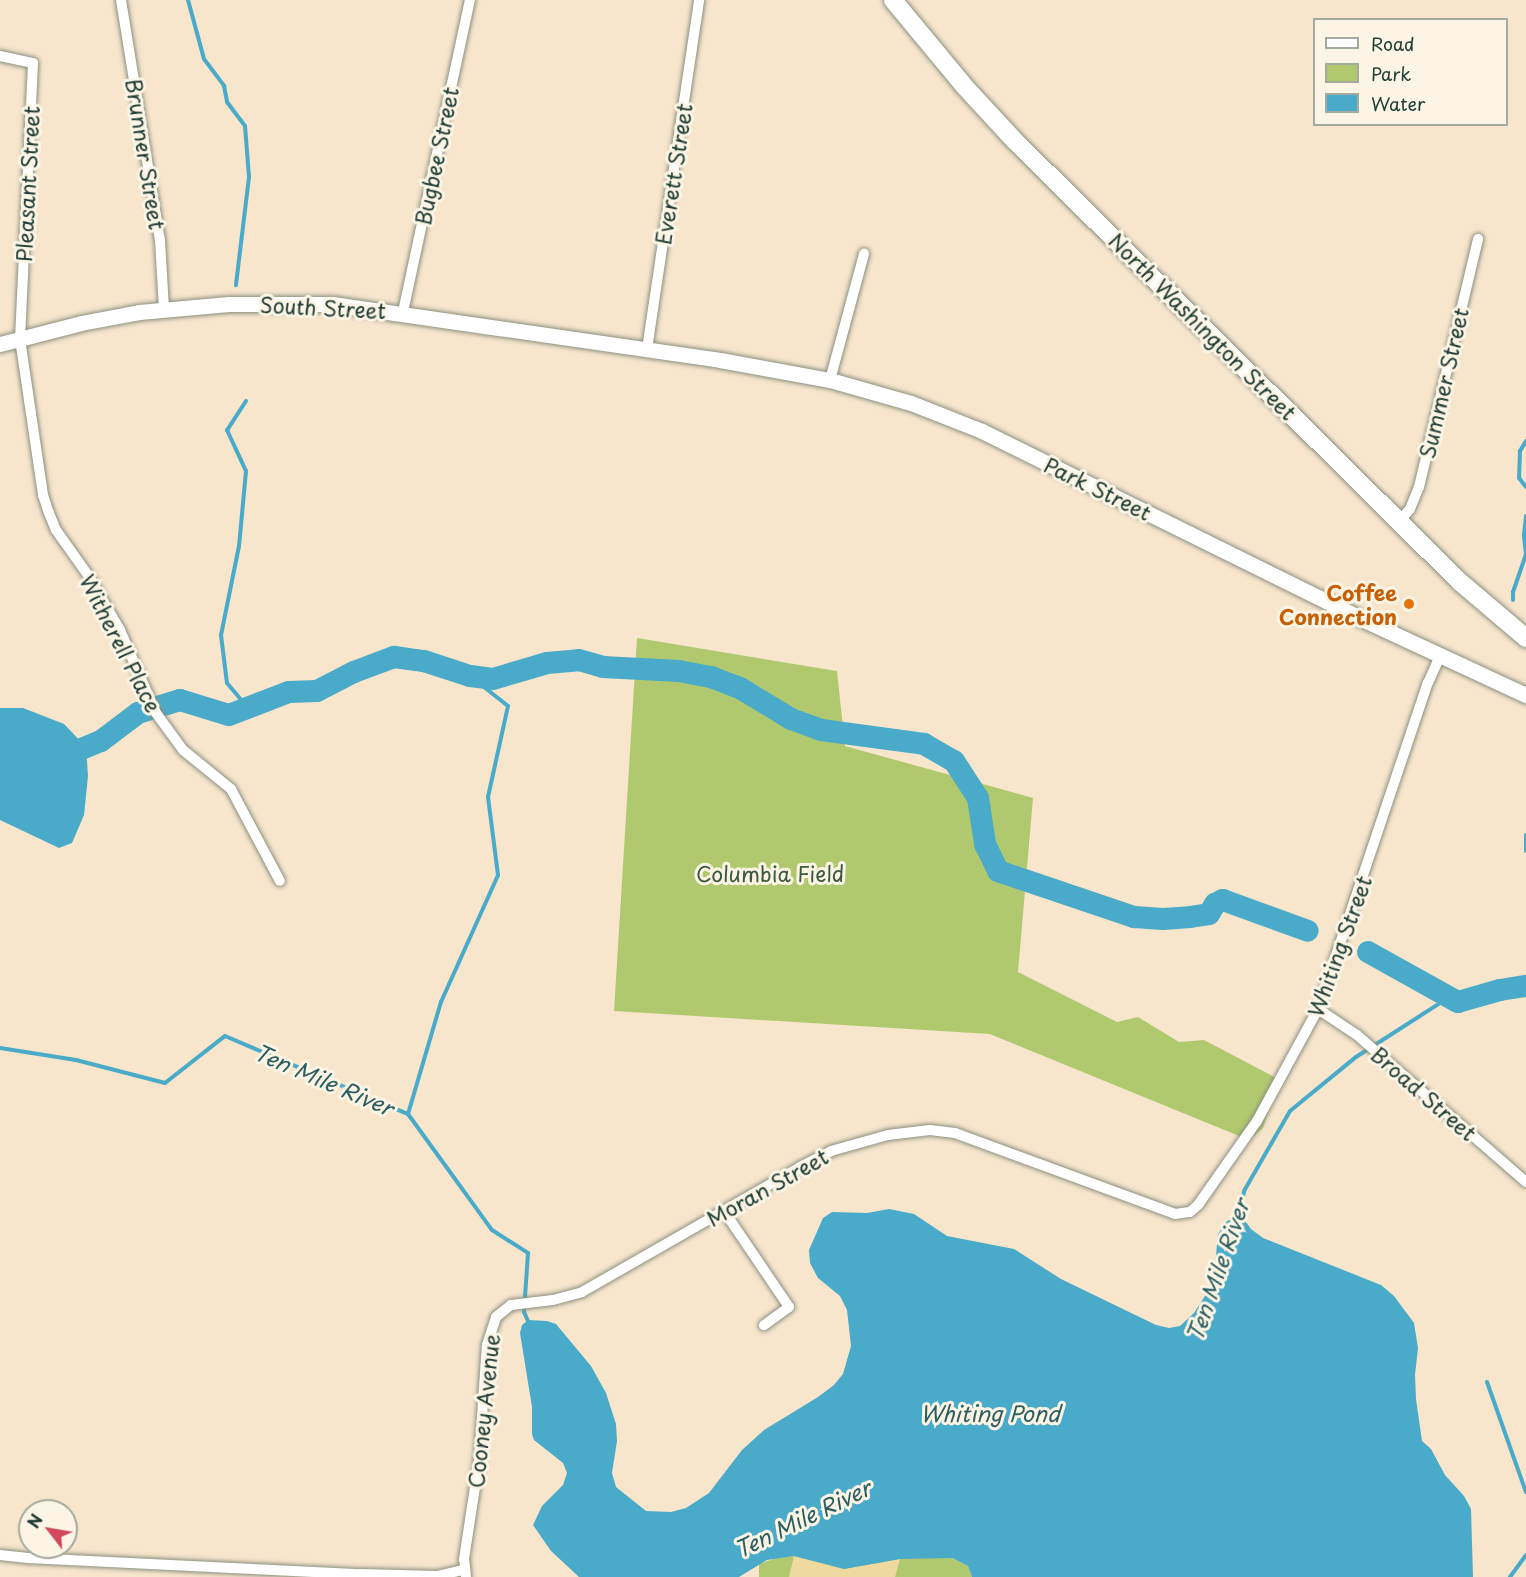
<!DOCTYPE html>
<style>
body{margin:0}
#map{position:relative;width:1526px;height:1577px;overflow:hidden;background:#f7e5cc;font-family:"Playpen Sans",sans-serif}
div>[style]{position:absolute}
.green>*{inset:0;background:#b1c96e}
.sand>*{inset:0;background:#eeda9e}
.water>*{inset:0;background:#49abc9}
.stream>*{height:4px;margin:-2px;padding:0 2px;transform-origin:2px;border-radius:2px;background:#49abc9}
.river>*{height:22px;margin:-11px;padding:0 11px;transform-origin:11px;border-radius:11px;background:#49abc9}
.roads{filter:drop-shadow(0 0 2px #8b9180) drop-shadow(0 0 2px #8b9180)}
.street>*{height:10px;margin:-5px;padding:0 5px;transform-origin:5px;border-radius:5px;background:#fff}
.secondary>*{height:15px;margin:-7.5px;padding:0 7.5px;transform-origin:7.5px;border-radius:7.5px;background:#fff}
.primary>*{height:18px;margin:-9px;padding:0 9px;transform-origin:9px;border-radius:9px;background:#fff}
.dots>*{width:16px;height:16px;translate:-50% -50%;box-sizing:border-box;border:3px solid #fcf5e5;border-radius:50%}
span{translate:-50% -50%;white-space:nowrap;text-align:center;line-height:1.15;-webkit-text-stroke:6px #fcf5e5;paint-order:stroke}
.street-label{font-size:21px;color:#1f3d34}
.food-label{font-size:21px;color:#c56008;font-weight:700}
.right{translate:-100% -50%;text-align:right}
.park-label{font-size:21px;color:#3c5940}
.water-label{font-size:22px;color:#2c5e61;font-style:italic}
.legend{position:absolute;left:1313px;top:18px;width:195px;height:108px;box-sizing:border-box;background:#fcf5e5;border:2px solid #a4ab9e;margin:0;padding:8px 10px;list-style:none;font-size:18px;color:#1f3d34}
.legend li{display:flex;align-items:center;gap:12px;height:30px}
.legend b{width:30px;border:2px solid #a4ab9e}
.north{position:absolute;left:18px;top:1499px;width:60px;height:60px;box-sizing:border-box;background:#fcf5e5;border:2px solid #a4ab9e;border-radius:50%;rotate:301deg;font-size:16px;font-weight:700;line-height:24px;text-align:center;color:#1f3d34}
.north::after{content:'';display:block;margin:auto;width:21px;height:27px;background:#d1495b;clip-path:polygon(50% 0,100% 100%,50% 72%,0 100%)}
</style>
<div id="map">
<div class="green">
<div style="clip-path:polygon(637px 638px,837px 671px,845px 746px,1033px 798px,1018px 972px,1117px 1022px,1138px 1017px,1179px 1042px,1204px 1040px,1278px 1079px,1263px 1128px,1249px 1140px,990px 1034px,614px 1011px)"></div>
<div style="clip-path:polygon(794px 1556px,952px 1558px,968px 1566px,972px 1577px,759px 1577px,759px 1564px,776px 1558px)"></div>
</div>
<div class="sand">
<div style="clip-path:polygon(794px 1556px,844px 1569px,900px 1559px,895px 1577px,789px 1577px)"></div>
</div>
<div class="water">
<div style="clip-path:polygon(0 708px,23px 708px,64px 724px,86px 747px,88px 776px,84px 815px,72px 843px,59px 848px,0 820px)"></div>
<div style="clip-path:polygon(889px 1209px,914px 1214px,947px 1236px,1014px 1249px,1061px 1279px,1156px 1325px,1169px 1328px,1180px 1326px,1194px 1313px,1205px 1296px,1215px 1266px,1218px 1234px,1227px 1221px,1241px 1215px,1251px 1229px,1263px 1238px,1381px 1285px,1394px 1296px,1414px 1323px,1418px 1348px,1415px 1375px,1416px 1399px,1422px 1441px,1431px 1449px,1445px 1475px,1464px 1496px,1471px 1509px,1473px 1577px,972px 1577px,968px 1566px,952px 1558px,900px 1559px,844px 1569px,794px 1556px,767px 1560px,739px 1577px,579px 1577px,551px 1551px,533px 1525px,542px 1506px,563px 1485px,567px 1473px,563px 1463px,534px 1440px,532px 1434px,532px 1407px,520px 1333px,522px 1325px,528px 1320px,547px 1321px,556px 1324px,591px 1366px,606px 1393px,616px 1424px,617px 1441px,612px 1473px,616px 1487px,646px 1511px,671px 1512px,686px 1508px,709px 1493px,742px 1450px,764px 1430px,818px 1397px,834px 1385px,843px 1374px,851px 1346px,847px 1310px,840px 1296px,818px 1278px,810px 1263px,809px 1250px,823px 1218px,832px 1212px,867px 1213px)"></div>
</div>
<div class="stream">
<div style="left:188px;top:0;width:61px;rotate:74.8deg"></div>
<div style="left:204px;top:59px;width:34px;rotate:53deg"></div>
<div style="left:224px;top:86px;width:16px;rotate:79deg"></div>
<div style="left:227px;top:102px;width:30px;rotate:53deg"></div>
<div style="left:245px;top:126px;width:51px;rotate:85.5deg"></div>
<div style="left:249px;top:177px;width:109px;rotate:96.9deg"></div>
<div style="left:246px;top:401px;width:35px;rotate:123deg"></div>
<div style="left:227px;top:430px;width:45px;rotate:65.1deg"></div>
<div style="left:246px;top:471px;width:75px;rotate:95.3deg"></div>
<div style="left:239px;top:546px;width:91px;rotate:101.4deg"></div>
<div style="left:221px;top:635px;width:48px;rotate:82.9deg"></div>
<div style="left:227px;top:683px;width:34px;rotate:50deg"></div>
<div style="left:1526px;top:441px;width:12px;rotate:121deg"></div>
<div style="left:1520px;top:451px;width:27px;rotate:92deg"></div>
<div style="left:1519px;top:478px;width:11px;rotate:52deg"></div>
<div style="left:1513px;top:600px;width:8px;rotate:-90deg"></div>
<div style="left:1513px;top:592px;width:39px;rotate:-71deg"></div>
<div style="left:1526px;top:555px;width:20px;rotate:-96deg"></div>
<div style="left:1524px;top:535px;width:19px;rotate:-84deg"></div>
<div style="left:1526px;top:835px;width:16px;rotate:90deg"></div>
<div style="left:0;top:1048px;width:77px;rotate:9deg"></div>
<div style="left:76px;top:1060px;width:92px;rotate:14.5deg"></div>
<div style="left:165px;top:1083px;width:76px;rotate:-38.1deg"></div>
<div style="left:225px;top:1036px;width:199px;rotate:23.1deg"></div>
<div style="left:408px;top:1114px;width:143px;rotate:54.1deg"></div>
<div style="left:492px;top:1230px;width:43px;rotate:32.6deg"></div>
<div style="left:528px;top:1253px;width:59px;rotate:93.9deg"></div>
<div style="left:524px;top:1312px;width:12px;rotate:66deg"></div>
<div style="left:408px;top:1114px;width:117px;rotate:-73.6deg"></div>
<div style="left:441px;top:1002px;width:139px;rotate:-65.8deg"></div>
<div style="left:498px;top:875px;width:79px;rotate:-97.3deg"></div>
<div style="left:488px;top:797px;width:93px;rotate:-77.6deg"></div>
<div style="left:508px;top:706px;width:48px;rotate:-141.7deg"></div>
<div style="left:1238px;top:1218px;width:28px;rotate:-77deg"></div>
<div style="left:1244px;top:1191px;width:92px;rotate:-60.1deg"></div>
<div style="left:1290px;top:1111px;width:85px;rotate:-39.3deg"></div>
<div style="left:1356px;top:1057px;width:109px;rotate:-32.7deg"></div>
<div style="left:1487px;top:1382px;width:117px;rotate:70.5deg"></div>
<div style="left:1510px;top:1577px;width:27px;rotate:-54deg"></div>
</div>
<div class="river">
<div style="left:0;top:763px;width:65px;rotate:-6.1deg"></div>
<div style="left:65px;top:756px;width:39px;rotate:-23deg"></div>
<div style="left:101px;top:741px;width:46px;rotate:-37.1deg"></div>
<div style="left:138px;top:713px;width:44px;rotate:-17.2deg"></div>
<div style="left:180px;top:700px;width:51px;rotate:17deg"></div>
<div style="left:229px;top:715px;width:64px;rotate:-21deg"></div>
<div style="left:289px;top:692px;width:28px;rotate:-2deg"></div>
<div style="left:317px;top:691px;width:42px;rotate:-27.2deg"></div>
<div style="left:354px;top:672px;width:43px;rotate:-20.6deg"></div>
<div style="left:394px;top:657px;width:30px;rotate:8deg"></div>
<div style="left:424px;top:661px;width:48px;rotate:18.1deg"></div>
<div style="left:470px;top:676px;width:23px;rotate:7deg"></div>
<div style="left:493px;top:679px;width:56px;rotate:-16.5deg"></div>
<div style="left:547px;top:663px;width:32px;rotate:-5deg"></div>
<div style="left:579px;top:660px;width:25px;rotate:16deg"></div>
<div style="left:603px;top:667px;width:76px;rotate:3deg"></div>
<div style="left:679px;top:671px;width:33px;rotate:11deg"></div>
<div style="left:711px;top:677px;width:31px;rotate:21deg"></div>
<div style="left:740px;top:688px;width:60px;rotate:31.3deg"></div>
<div style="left:791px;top:719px;width:32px;rotate:20deg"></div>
<div style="left:821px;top:730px;width:104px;rotate:7.7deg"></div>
<div style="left:924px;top:744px;width:34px;rotate:30deg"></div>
<div style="left:954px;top:761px;width:44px;rotate:57deg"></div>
<div style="left:978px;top:798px;width:47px;rotate:81.3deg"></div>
<div style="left:985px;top:844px;width:30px;rotate:64deg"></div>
<div style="left:998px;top:871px;width:144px;rotate:18.7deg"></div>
<div style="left:1134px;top:917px;width:29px;rotate:4deg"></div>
<div style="left:1163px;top:919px;width:27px;rotate:-4deg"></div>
<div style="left:1190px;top:917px;width:19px;rotate:-9deg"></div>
<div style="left:1209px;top:914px;width:12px;rotate:-59deg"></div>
<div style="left:1215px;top:904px;width:9px;rotate:-27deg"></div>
<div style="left:1223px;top:900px;width:90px;rotate:20deg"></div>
<div style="left:1368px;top:952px;width:103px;rotate:29.1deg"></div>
<div style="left:1458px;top:1002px;width:44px;rotate:-15.9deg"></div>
<div style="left:1500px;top:990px;width:26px;rotate:-9deg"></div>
</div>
<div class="roads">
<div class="street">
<div style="left:121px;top:0;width:243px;rotate:80.8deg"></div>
<div style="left:160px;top:240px;width:69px;rotate:86.7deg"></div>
<div style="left:0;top:56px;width:34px;rotate:12deg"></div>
<div style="left:33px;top:63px;width:276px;rotate:92.7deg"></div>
<div style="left:20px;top:339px;width:158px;rotate:81.6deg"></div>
<div style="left:43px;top:495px;width:19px;rotate:72deg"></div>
<div style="left:49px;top:513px;width:18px;rotate:68deg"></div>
<div style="left:56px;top:530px;width:55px;rotate:54.6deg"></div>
<div style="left:88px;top:575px;width:64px;rotate:59.8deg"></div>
<div style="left:120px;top:630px;width:90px;rotate:66.6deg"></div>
<div style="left:156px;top:713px;width:46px;rotate:53.9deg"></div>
<div style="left:183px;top:750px;width:62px;rotate:39.1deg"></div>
<div style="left:231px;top:789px;width:104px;rotate:62deg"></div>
<div style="left:403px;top:312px;width:319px;rotate:-77.9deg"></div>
<div style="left:647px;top:349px;width:353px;rotate:-81.5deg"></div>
<div style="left:830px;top:380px;width:131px;rotate:-74.9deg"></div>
<div style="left:1399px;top:522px;width:17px;rotate:-50deg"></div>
<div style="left:1410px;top:509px;width:24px;rotate:-68deg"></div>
<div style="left:1419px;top:487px;width:255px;rotate:-76.6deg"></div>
<div style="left:1318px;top:1009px;width:47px;rotate:33.7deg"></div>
<div style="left:1357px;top:1035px;width:224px;rotate:41deg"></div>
<div style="left:724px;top:1211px;width:116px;rotate:55.9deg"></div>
<div style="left:789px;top:1307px;width:31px;rotate:144deg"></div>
<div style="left:0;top:1555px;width:28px;rotate:6deg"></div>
<div style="left:28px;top:1558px;width:332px;rotate:2.8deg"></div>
<div style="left:360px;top:1574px;width:77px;rotate:1.5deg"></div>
<div style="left:437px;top:1576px;width:27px;rotate:-13deg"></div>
<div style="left:466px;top:1577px;width:18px;rotate:-96deg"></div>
<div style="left:464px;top:1559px;width:99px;rotate:-81.3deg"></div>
<div style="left:479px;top:1461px;width:116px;rotate:-86.1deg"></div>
<div style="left:487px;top:1345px;width:29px;rotate:-72deg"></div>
<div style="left:496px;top:1317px;width:19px;rotate:-39deg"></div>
<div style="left:511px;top:1305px;width:42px;rotate:-6.8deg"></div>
<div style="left:553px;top:1300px;width:30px;rotate:-15deg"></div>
<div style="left:582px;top:1292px;width:251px;rotate:-29.8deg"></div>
<div style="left:800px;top:1167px;width:35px;rotate:-27deg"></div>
<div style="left:831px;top:1151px;width:59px;rotate:-15.7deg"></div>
<div style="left:888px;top:1135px;width:42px;rotate:-6.8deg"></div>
<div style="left:930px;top:1130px;width:25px;rotate:7deg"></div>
<div style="left:955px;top:1133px;width:234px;rotate:20.2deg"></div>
<div style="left:1175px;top:1214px;width:15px;rotate:-8deg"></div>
<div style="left:1190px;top:1212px;width:11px;rotate:-41deg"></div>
<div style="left:1198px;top:1205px;width:103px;rotate:-54.9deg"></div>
<div style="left:1257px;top:1121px;width:128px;rotate:-61.4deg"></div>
<div style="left:1318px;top:1009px;width:344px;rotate:-71.4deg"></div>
<div style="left:1428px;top:683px;width:30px;rotate:-66deg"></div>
</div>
<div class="secondary">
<div style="left:0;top:344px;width:84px;rotate:-14.5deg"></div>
<div style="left:81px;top:323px;width:59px;rotate:-10.7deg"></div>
<div style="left:139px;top:312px;width:90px;rotate:-5.1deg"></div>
<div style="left:229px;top:304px;width:103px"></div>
<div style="left:332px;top:304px;width:392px;rotate:8.2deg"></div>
<div style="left:720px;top:360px;width:112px;rotate:10.3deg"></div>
<div style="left:830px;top:380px;width:84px;rotate:15.9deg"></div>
<div style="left:911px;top:403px;width:76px;rotate:21.5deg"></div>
<div style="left:982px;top:431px;width:424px;rotate:26.3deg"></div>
<div style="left:1362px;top:619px;width:181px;rotate:24.9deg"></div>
</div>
<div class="primary">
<div style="left:893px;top:0;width:113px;rotate:50.4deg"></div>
<div style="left:965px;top:87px;width:75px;rotate:47.2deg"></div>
<div style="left:1016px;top:142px;width:625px;rotate:44.74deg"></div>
<div style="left:1460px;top:582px;width:87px;rotate:40.3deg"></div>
</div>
</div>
<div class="dots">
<div style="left:1409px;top:604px;background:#e8710a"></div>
</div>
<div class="street-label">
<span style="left:146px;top:154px;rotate:81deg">Brunner Street</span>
<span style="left:436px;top:156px;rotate:-78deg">Bugbee Street</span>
<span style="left:673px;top:174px;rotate:-81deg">Everett Street</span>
<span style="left:27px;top:184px;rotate:-87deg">Pleasant Street</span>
<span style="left:323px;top:307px;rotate:3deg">South Street</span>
<span style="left:1203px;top:326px;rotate:45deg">North Washington Street</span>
<span style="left:1443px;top:383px;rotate:-77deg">Summer Street</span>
<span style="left:1098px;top:488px;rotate:26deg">Park Street</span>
<span style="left:121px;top:643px;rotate:63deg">Witherell Place</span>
<span style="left:1339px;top:946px;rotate:-70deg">Whiting Street</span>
<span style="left:1424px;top:1093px;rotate:41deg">Broad Street</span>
<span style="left:767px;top:1187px;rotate:-29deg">Moran Street</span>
<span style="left:483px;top:1411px;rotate:-84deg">Cooney Avenue</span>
</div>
<div class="food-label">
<span class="right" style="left:1397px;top:604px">Coffee<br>Connection</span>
</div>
<div class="park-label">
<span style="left:770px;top:873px">Columbia Field</span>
</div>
<div class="water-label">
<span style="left:324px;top:1079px;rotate:23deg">Ten Mile River</span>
<span style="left:1217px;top:1270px;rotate:-71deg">Ten Mile River</span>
<span style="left:990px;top:1413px">Whiting Pond</span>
<span style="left:802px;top:1518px;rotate:-26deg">Ten Mile River</span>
</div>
<ul class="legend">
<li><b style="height:8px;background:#fff"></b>Road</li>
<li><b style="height:16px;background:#b1c96e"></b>Park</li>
<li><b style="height:16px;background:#49abc9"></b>Water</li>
</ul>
<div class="north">N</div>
</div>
